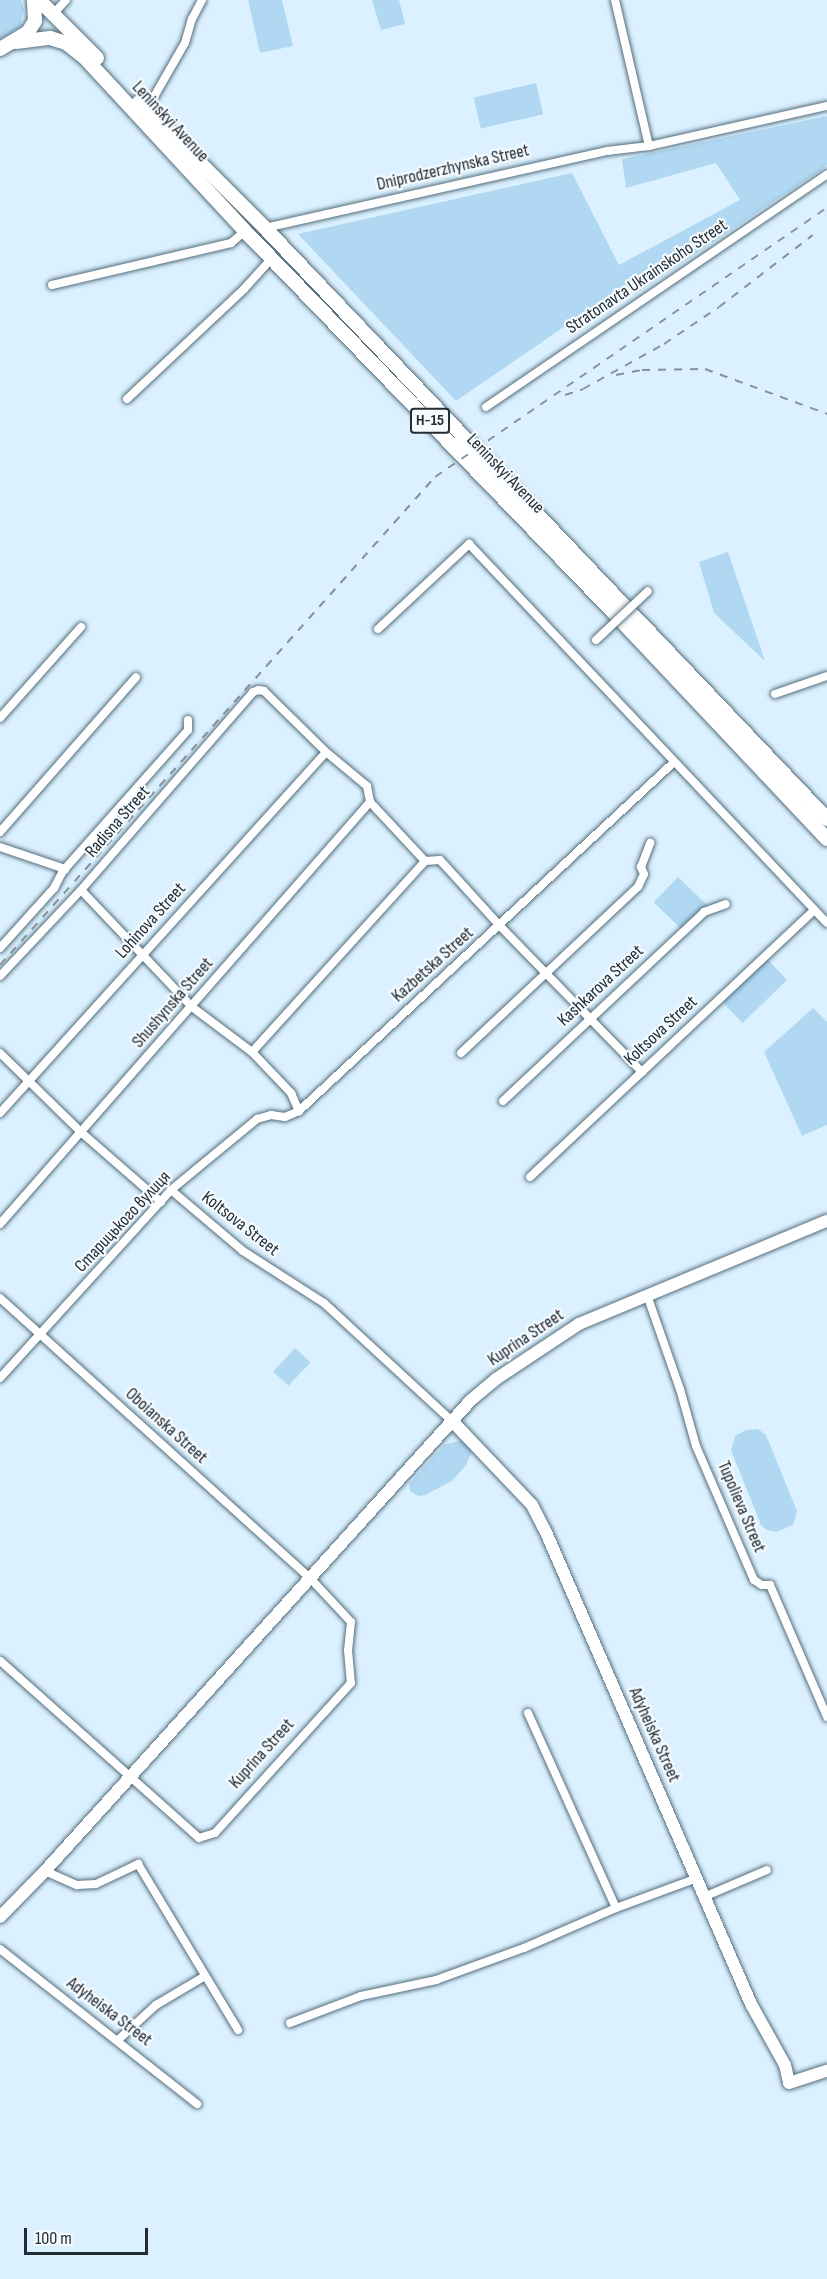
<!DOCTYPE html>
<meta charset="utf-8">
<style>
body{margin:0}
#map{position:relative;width:827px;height:2279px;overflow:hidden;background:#dbf1ff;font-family:"Sofia Sans Condensed",sans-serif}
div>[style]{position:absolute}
.green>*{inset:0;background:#b0d8f2;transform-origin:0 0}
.roads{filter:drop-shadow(0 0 2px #556d7c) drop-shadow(0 0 2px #556d7c)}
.street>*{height:8px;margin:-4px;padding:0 4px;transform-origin:4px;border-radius:4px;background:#fff}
.secondary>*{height:12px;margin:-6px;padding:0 6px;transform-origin:6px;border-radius:6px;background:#fff}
.primary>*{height:14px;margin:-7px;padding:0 7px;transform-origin:7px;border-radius:7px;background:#fff}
.rail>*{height:2px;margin-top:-1px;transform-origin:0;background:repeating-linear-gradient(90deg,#83939e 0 8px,transparent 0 16px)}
.bridges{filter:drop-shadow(0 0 2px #556d7c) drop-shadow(0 0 2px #556d7c)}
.street-bridge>*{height:8px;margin:-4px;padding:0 4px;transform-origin:4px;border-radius:4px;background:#fff}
span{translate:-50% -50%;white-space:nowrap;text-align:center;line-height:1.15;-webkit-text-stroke:4.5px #f6fbff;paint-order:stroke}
.shield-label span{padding:2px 4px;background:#f6fbff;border:2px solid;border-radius:4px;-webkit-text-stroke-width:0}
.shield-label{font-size:16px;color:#222c33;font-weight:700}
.street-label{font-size:18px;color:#222c33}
.scale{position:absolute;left:24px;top:2228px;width:124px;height:27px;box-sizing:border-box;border:3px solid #222c33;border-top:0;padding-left:8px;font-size:18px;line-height:21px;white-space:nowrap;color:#222c33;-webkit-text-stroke:4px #f6fbff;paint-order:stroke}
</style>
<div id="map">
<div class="green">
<div style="clip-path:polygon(0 0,21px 0,24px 10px,20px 27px,0 39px)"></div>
<div style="clip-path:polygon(248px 0,282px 0,293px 46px,260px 53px)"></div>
<div style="clip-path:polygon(372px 0,399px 0,405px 24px,381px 30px)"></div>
<div style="left:536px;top:83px;width:32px;height:64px;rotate:77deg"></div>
<div style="clip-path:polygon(827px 116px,827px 165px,821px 170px,635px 294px,628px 283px,456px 401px,298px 234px,572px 173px,619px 265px,740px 200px,716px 163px,626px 188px,622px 159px)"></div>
<div style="clip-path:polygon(728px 552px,765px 661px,714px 613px,699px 562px)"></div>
<div style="left:678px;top:877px;width:40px;height:35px;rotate:44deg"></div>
<div style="left:767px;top:959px;width:29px;height:62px;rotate:46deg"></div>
<div style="clip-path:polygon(813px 1008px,827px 1022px,827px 1125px,802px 1136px,764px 1052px)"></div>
<div style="left:295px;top:1348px;width:21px;height:32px;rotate:43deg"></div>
<div style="clip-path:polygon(758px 1429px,766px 1435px,797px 1511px,793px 1525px,776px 1532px,767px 1530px,761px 1525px,731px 1450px,735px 1436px,746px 1430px)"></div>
<div style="clip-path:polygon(465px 1440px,472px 1451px,466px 1465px,452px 1481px,425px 1495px,418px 1496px,410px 1491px,409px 1484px,445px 1444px)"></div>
</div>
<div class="roads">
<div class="street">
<div style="left:615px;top:0;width:150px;rotate:76.9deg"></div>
<div style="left:53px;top:14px;width:19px;rotate:-47deg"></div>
<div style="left:147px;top:109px;width:76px;rotate:-60.1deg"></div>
<div style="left:185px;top:43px;width:25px;rotate:-74deg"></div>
<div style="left:192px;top:19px;width:21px;rotate:-62deg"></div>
<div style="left:265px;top:228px;width:351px;rotate:-12.7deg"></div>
<div style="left:607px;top:151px;width:42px;rotate:-6.8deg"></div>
<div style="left:649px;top:146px;width:182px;rotate:-12.7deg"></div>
<div style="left:52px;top:285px;width:184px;rotate:-13.2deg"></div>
<div style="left:231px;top:243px;width:18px;rotate:-41deg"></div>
<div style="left:127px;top:399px;width:161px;rotate:-43.2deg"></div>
<div style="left:244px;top:289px;width:42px;rotate:-47.9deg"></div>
<div style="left:486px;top:407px;width:413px;rotate:-34.3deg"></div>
<div style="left:378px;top:629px;width:125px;rotate:-43deg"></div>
<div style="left:469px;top:544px;width:521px;rotate:46.63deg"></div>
<div style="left:775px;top:694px;width:55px;rotate:-19.1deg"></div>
<div style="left:0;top:718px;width:122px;rotate:-48.3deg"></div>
<div style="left:0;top:832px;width:206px;rotate:-48.7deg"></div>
<div style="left:0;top:847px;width:69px;rotate:18.7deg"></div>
<div style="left:81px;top:890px;width:161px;rotate:46.5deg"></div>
<div style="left:192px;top:1007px;width:75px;rotate:36.9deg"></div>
<div style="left:252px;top:1052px;width:57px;rotate:46.4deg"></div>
<div style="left:291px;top:1093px;width:20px;rotate:66deg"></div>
<div style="left:0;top:948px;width:81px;rotate:-48deg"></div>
<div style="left:54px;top:888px;width:19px;rotate:-62deg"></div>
<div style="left:63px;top:871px;width:188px;rotate:-48.4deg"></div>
<div style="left:188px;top:730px;width:10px;rotate:-90deg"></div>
<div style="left:0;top:976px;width:118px;rotate:-46.7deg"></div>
<div style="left:81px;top:890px;width:262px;rotate:-49deg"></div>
<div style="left:253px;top:692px;width:6px;rotate:-18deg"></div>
<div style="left:259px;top:690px;width:5px;rotate:11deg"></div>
<div style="left:264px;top:691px;width:87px;rotate:44.5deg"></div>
<div style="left:326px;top:752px;width:53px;rotate:39.7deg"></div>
<div style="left:367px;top:786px;width:16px;rotate:79deg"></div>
<div style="left:370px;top:802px;width:81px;rotate:47deg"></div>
<div style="left:425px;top:861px;width:15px;rotate:-4deg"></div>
<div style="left:440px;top:860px;width:89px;rotate:47.7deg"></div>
<div style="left:500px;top:926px;width:204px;rotate:45.8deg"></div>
<div style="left:252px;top:1052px;width:258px;rotate:-47.8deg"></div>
<div style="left:0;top:1053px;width:115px;rotate:44.3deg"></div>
<div style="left:82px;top:1133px;width:105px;rotate:41.1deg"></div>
<div style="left:461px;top:1053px;width:243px;rotate:-43.2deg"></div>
<div style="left:638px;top:887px;width:14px;rotate:-65deg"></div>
<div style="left:644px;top:874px;width:8px;rotate:-113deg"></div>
<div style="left:641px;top:867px;width:26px;rotate:-69deg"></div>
<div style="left:503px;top:1101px;width:276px;rotate:-43.2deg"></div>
<div style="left:704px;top:912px;width:23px;rotate:-20deg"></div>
<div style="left:0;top:1113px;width:486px;rotate:-47.9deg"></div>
<div style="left:530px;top:1177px;width:390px;rotate:-43.2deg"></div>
<div style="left:171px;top:1190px;width:94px;rotate:40.3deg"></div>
<div style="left:243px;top:1251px;width:96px;rotate:32.7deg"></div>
<div style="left:324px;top:1303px;width:177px;rotate:42.7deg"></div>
<div style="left:0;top:1224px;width:561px;rotate:-48.76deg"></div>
<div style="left:647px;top:1295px;width:100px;rotate:70.7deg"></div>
<div style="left:680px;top:1389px;width:59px;rotate:74.3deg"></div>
<div style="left:696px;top:1446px;width:146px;rotate:66.6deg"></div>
<div style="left:754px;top:1580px;width:9px;rotate:32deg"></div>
<div style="left:762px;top:1585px;width:8px"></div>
<div style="left:770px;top:1585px;width:144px;rotate:66.6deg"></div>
<div style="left:0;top:1298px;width:418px;rotate:42.1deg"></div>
<div style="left:310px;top:1578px;width:60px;rotate:47deg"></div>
<div style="left:351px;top:1622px;width:28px;rotate:96deg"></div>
<div style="left:348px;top:1650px;width:33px;rotate:85deg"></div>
<div style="left:351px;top:1683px;width:202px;rotate:132.2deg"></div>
<div style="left:215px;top:1833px;width:17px;rotate:163deg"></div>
<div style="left:199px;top:1838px;width:266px;rotate:-138.3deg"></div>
<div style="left:0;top:1378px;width:254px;rotate:-47.7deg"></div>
<div style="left:171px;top:1190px;width:112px;rotate:-39.5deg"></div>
<div style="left:257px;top:1119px;width:15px;rotate:-16deg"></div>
<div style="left:271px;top:1115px;width:14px;rotate:8deg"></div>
<div style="left:285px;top:1117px;width:15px;rotate:-23deg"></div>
<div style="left:299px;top:1111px;width:511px;rotate:-42.94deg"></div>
<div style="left:528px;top:1713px;width:214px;rotate:65.7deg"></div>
<div style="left:45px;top:1871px;width:35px;rotate:24deg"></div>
<div style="left:77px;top:1885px;width:19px;rotate:-3deg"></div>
<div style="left:96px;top:1884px;width:47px;rotate:-25.5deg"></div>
<div style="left:138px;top:1864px;width:194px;rotate:58.9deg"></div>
<div style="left:706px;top:1896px;width:66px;rotate:-23.1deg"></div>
<div style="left:0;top:1949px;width:251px;rotate:38.2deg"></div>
<div style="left:290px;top:2023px;width:76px;rotate:-20.8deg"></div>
<div style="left:361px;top:1996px;width:77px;rotate:-12deg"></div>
<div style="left:436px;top:1980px;width:94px;rotate:-20deg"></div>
<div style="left:524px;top:1948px;width:100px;rotate:-23.5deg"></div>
<div style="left:616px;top:1908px;width:86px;rotate:-20.3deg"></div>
<div style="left:118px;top:2040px;width:52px;rotate:-42.6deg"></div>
<div style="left:156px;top:2005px;width:57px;rotate:-30.6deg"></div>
</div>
<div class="secondary">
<div style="left:454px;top:1423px;width:113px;rotate:46.4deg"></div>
<div style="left:532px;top:1505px;width:28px;rotate:63deg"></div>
<div style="left:545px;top:1530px;width:517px;rotate:66.51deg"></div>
<div style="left:751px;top:2004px;width:70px;rotate:60.9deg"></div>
<div style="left:785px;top:2065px;width:18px;rotate:77deg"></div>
<div style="left:789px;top:2083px;width:40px;rotate:-18deg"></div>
<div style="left:0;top:1917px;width:64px;rotate:-45.6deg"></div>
<div style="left:45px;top:1871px;width:635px;rotate:-47.87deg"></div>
<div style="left:471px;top:1400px;width:33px;rotate:-40deg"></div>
<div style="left:496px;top:1379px;width:100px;rotate:-33.5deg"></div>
<div style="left:579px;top:1324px;width:269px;rotate:-22.6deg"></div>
</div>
<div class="primary">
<div style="left:39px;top:0;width:82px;rotate:45deg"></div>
<div style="left:16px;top:42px;width:34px;rotate:-7deg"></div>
<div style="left:50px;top:38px;width:17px;rotate:17deg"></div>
<div style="left:66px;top:43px;width:23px;rotate:38deg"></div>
<div style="left:84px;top:57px;width:237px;rotate:47.2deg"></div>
<div style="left:245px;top:231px;width:530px;rotate:45.99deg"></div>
<div style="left:613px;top:612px;width:312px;rotate:46.7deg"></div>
<div style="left:0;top:49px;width:33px;rotate:-31deg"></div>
<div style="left:28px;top:32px;width:13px;rotate:-58deg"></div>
<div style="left:35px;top:21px;width:21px;rotate:-93deg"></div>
<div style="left:139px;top:102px;width:178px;rotate:45deg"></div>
<div style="left:265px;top:228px;width:816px;rotate:46.44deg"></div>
</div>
</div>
<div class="rail">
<div style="left:616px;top:375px;width:26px;rotate:-11deg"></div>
<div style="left:642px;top:370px;width:63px;rotate:-0.9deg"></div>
<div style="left:705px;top:369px;width:130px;rotate:20.2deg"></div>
<div style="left:565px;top:395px;width:19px;rotate:-18deg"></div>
<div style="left:583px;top:389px;width:93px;rotate:-29.1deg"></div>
<div style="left:664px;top:344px;width:66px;rotate:-33.9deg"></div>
<div style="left:719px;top:307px;width:118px;rotate:-37.5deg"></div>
<div style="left:0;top:965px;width:654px;rotate:-48.29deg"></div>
<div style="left:435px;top:477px;width:475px;rotate:-34.5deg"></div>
</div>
<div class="bridges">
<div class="street-bridge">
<div style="left:596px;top:640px;width:71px;rotate:-43.3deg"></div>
</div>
</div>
<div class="shield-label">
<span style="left:430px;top:421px">Н-15</span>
</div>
<div class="street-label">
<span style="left:170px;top:122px;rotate:47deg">Leninskyi Avenue</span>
<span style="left:453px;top:168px;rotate:-13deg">Dniprodzerzhynska Street</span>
<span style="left:647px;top:277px;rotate:-34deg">Stratonavta Ukrainskoho Street</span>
<span style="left:505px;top:474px;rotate:46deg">Leninskyi Avenue</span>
<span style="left:118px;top:822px;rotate:-49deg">Radisna Street</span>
<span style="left:151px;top:921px;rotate:-48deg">Lohinova Street</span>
<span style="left:433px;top:965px;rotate:-42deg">Kazbetska Street</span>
<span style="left:601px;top:986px;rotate:-43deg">Kashkarova Street</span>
<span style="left:173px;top:1003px;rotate:-49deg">Shushynska Street</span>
<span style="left:661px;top:1031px;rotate:-43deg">Koltsova Street</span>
<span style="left:123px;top:1222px;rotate:-47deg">Старицького вулиця</span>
<span style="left:240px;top:1224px;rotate:38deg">Koltsova Street</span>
<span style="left:526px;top:1338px;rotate:-34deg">Kuprina Street</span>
<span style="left:166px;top:1426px;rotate:42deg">Oboianska Street</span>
<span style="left:741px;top:1507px;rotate:67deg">Tupolieva Street</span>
<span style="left:654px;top:1735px;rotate:66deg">Adyheiska Street</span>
<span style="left:262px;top:1754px;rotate:-48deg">Kuprina Street</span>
<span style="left:109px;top:2012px;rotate:37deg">Adyheiska Street</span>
</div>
<div class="scale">100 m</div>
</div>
